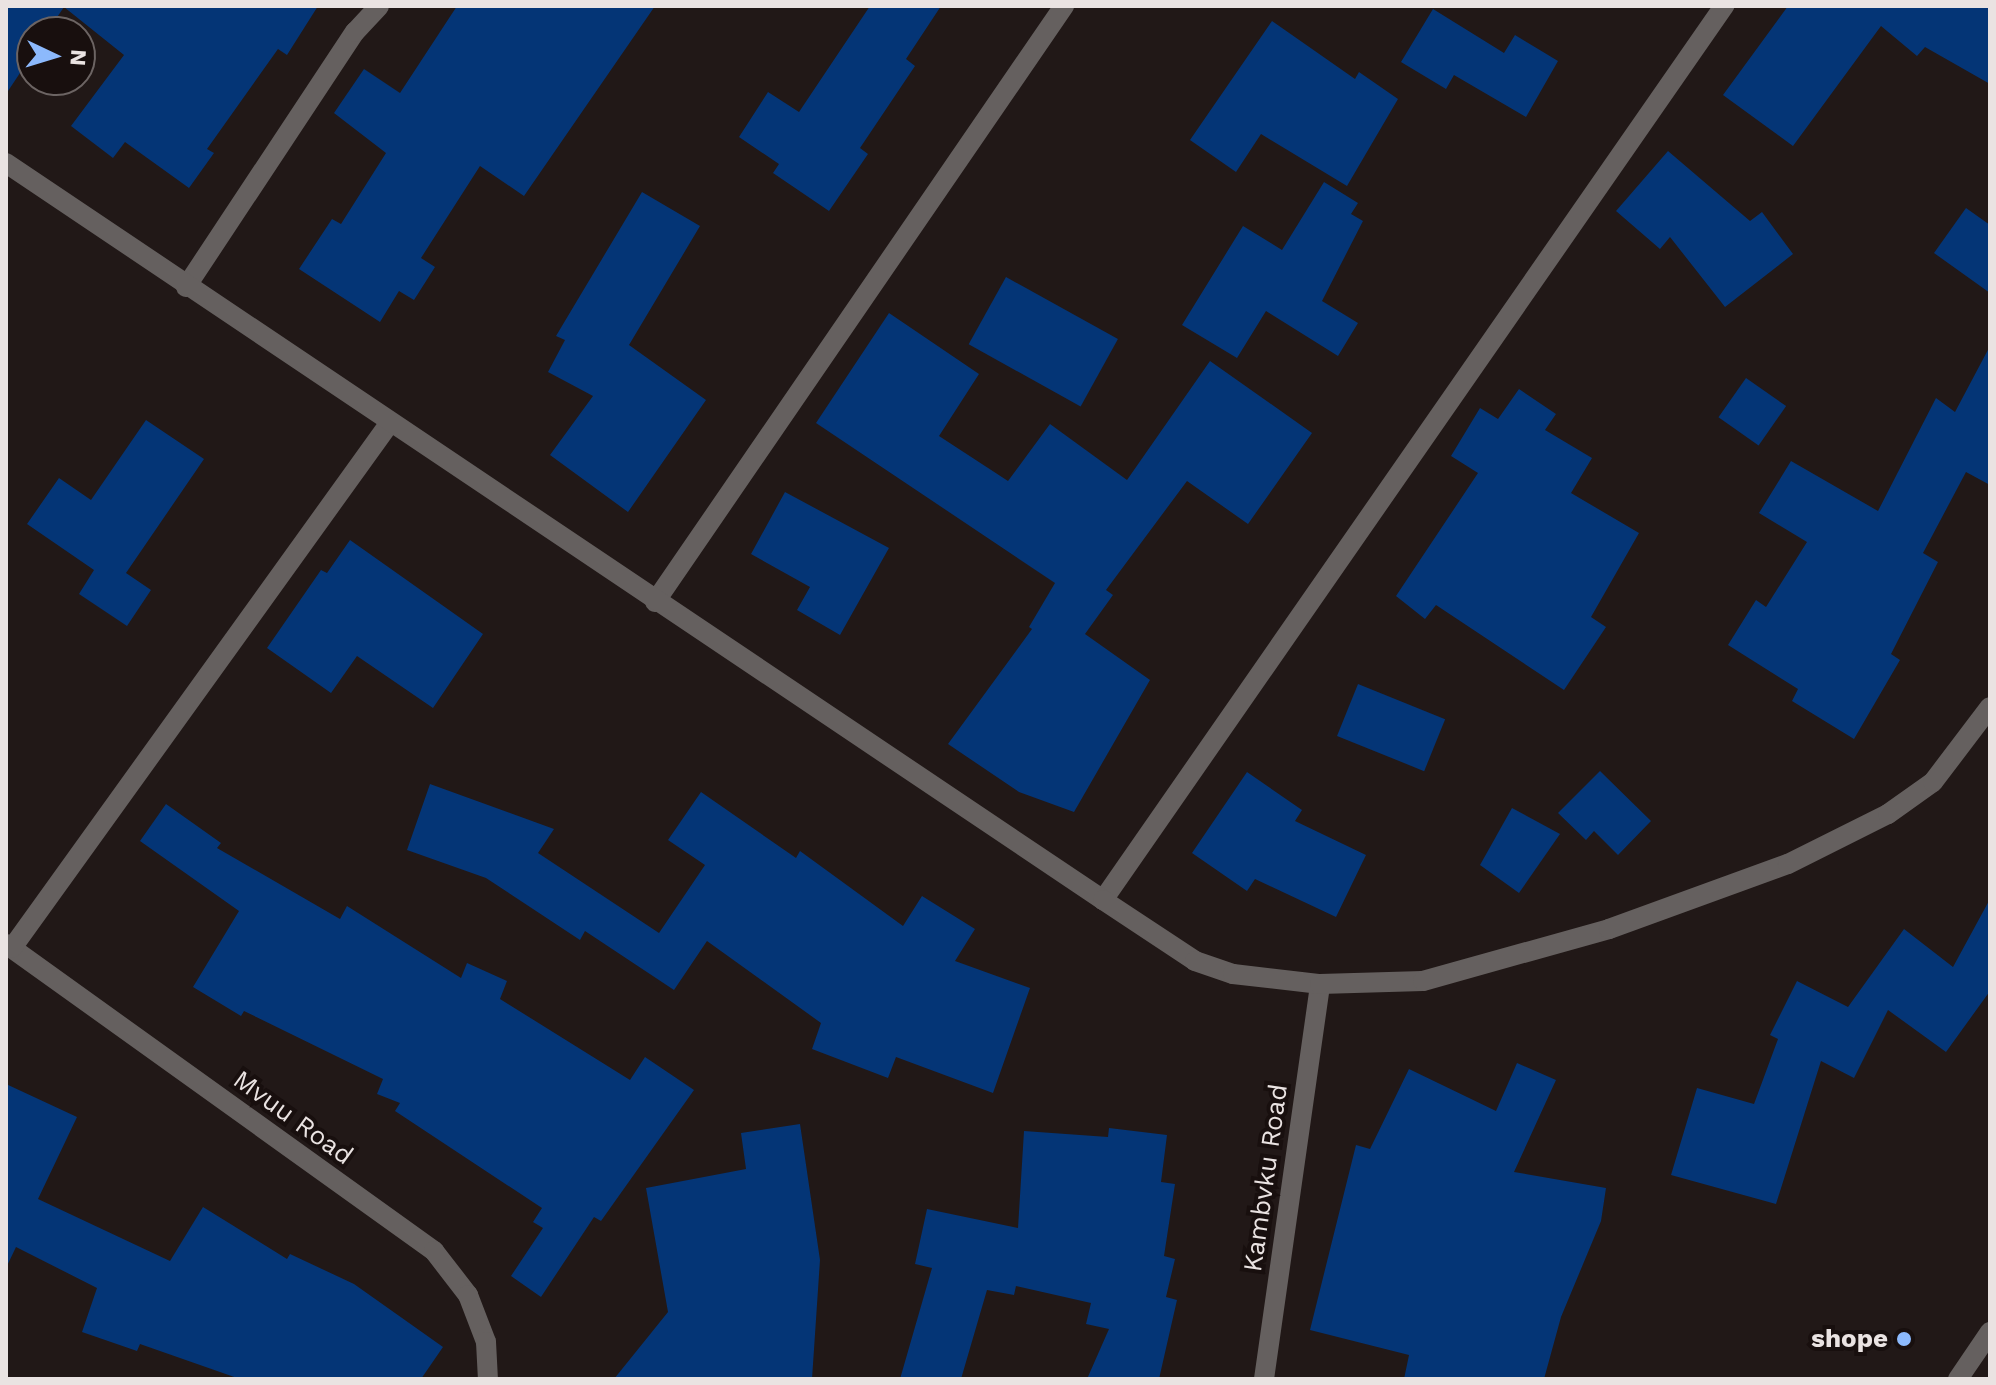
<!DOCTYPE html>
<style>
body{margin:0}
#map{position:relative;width:1996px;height:1385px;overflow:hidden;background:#211817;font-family:"Work Sans",sans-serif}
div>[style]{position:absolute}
.building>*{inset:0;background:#043576;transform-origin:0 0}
.minor>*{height:20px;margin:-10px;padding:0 10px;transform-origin:10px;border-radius:10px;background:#65605f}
.tertiary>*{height:20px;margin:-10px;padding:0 10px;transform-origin:10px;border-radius:10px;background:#65605f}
.dots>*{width:22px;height:22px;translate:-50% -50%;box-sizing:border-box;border:4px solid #180f0e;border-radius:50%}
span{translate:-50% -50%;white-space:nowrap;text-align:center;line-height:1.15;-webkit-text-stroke:8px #180f0e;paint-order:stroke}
.street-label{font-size:26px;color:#eae3e2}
.poi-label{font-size:26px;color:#eae3e2;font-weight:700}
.right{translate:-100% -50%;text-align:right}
.frame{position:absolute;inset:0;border:8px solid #eae3e2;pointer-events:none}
.north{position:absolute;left:16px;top:16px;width:80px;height:80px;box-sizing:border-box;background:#180f0e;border:2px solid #6c6463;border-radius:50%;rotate:94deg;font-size:22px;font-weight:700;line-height:32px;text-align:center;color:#eae3e2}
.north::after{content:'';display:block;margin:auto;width:28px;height:36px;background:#8cb9fc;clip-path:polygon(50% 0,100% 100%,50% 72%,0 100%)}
</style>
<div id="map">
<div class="building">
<div style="clip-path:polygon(6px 6px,318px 6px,287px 55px,278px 49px,207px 149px,214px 153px,189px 188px,125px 142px,113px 158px,71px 126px,124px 55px,64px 7px,47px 32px,32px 32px,32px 55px,6px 94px)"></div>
<div style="clip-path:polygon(457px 6px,655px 6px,524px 196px,480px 166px,421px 258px,435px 267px,414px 300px,399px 291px,380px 322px,299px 269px,332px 219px,341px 224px,386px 153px,334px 113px,364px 69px,400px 93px)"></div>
<div style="clip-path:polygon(870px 6px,941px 6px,906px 59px,915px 66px,860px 148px,868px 154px,829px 211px,773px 173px,779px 164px,739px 137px,768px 92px,799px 112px)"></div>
<div style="clip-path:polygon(1788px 6px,1990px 6px,1990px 84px,1925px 47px,1917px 56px,1881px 26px,1793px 146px,1723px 95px)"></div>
<div style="clip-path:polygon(1433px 9px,1504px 53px,1515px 35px,1558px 61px,1526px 117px,1454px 75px,1446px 89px,1401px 62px)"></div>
<div style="clip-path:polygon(1272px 21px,1355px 79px,1359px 72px,1398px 99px,1347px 186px,1261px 134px,1236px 172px,1190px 140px)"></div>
<div style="clip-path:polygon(1668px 151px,1750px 221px,1762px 212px,1793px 254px,1725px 307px,1670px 237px,1660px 249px,1616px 211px)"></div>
<div style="clip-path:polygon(1324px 182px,1358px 203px,1351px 214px,1363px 221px,1322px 301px,1358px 323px,1338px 356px,1266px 311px,1237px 358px,1182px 325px,1243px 226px,1282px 250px)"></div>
<div style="clip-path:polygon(642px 192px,700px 226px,629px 345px,706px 400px,628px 512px,550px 455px,593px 396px,548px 372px,565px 340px,556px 336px)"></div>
<div style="clip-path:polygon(1966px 208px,1990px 225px,1990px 293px,1934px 253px)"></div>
<div style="left:1006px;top:277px;width:128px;height:77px;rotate:29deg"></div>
<div style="clip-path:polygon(889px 313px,979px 374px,939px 436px,1008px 481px,1050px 424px,1127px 480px,1210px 361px,1312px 433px,1248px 524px,1187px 481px,1106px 590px,1113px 595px,1085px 634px,1150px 680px,1074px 812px,1019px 792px,948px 744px,1032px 629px,1029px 627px,1055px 583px,816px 423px)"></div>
<div style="clip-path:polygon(1990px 346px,1990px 485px,1966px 472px,1923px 553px,1938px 562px,1891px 654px,1900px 660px,1854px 739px,1792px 701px,1798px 689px,1728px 645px,1756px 600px,1766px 607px,1807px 542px,1759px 513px,1791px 461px,1878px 511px,1936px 398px,1955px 412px)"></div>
<div style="left:1746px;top:378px;width:49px;height:48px;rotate:35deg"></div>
<div style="clip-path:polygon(1519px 389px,1556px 414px,1545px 430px,1592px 458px,1571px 493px,1639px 533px,1591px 617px,1606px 627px,1564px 690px,1436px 605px,1425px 619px,1396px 596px,1478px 473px,1451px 456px,1480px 408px,1498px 419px)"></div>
<div style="clip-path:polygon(146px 420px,204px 459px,126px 573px,151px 590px,127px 626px,79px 594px,94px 570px,27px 524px,59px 478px,91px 500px)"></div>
<div style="clip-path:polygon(785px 492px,889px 548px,840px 635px,797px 610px,810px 587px,751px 554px)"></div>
<div style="clip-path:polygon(350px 540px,483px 634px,433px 708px,357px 656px,331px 693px,267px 648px,321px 570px,327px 573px)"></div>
<div style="left:1358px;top:684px;width:94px;height:56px;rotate:22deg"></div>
<div style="clip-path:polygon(1600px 771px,1651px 821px,1618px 855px,1594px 831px,1586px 840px,1558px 813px)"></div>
<div style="clip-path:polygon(1247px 772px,1302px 810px,1295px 821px,1366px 855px,1336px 917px,1255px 879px,1247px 891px,1192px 853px)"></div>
<div style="clip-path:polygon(430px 784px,554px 829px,538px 853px,659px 933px,705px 865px,668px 840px,701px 792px,796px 858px,800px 851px,903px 926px,922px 896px,975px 929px,955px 961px,1030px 988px,993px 1093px,896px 1057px,888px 1078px,812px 1049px,821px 1023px,707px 941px,674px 990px,585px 931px,580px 940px,486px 878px,407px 850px)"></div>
<div style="clip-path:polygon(166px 804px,221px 843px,217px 848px,340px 919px,347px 906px,461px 978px,467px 963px,507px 981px,500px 999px,630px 1080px,645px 1057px,694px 1090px,601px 1221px,594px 1217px,541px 1297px,511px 1276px,543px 1228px,533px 1222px,542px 1208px,395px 1111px,400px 1103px,377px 1094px,383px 1079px,244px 1011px,241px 1016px,193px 987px,239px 911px,140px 841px)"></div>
<div style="clip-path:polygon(1512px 808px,1560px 834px,1519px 893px,1480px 865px)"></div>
<div style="clip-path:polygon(1990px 899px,1990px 991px,1946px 1052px,1888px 1010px,1854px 1078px,1821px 1061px,1776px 1204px,1671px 1175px,1697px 1088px,1754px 1104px,1778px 1039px,1770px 1035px,1797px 981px,1848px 1007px,1904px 929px,1953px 967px)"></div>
<div style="clip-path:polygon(1517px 1063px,1556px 1080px,1514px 1172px,1606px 1188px,1601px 1221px,1561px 1317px,1544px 1379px,1404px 1379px,1409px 1355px,1310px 1330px,1356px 1145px,1370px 1149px,1409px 1069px,1496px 1111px)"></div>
<div style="clip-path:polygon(6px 1084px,77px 1117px,38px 1199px,170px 1261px,203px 1207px,287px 1259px,290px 1254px,354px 1284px,443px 1347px,421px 1379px,240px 1379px,140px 1344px,137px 1351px,82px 1332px,97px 1288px,16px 1247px,6px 1268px)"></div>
<div style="clip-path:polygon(800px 1124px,820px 1260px,812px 1379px,614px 1379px,668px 1312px,646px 1188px,746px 1169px,741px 1133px)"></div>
<div style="clip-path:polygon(1109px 1128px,1167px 1135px,1161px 1182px,1175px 1184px,1164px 1256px,1175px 1259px,1166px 1297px,1177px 1300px,1159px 1379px,1087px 1379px,1109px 1329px,1086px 1324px,1091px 1303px,1016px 1286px,1014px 1295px,987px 1290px,961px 1379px,900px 1379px,932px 1268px,915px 1264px,927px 1209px,1018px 1228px,1024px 1131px,1108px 1137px)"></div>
</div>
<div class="minor">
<div style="left:186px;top:287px;width:306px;rotate:-56.5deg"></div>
<div style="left:355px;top:32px;width:35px;rotate:-47deg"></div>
<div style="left:655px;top:602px;width:723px;rotate:-55.54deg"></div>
<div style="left:1103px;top:900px;width:1089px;rotate:-55.21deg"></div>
<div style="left:6px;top:944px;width:527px;rotate:35.65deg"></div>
<div style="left:434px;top:1251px;width:56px;rotate:52.3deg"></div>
<div style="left:468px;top:1295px;width:50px;rotate:69deg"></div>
<div style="left:486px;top:1342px;width:37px;rotate:87deg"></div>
<div style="left:12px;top:948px;width:646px;rotate:-54.27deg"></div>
<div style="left:1264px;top:1379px;width:399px;rotate:-81.9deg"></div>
</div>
<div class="tertiary">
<div style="left:6px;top:163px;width:1322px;rotate:33.89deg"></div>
<div style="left:1103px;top:900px;width:110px;rotate:33.5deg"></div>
<div style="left:1195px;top:961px;width:40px;rotate:18.9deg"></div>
<div style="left:1233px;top:974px;width:88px;rotate:6.6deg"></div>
<div style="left:1320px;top:984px;width:103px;rotate:-1.7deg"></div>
<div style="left:1423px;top:981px;width:193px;rotate:-15.6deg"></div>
<div style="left:1609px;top:929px;width:190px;rotate:-20deg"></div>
<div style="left:1788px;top:864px;width:112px;rotate:-26.6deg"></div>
<div style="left:1888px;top:814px;width:55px;rotate:-35.4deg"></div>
<div style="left:1933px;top:782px;width:94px;rotate:-52.8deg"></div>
<div style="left:1958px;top:1379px;width:57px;rotate:-55.8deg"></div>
</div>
<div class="dots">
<div style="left:1904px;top:1339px;background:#8cb9fc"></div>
</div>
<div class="street-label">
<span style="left:293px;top:1118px;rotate:36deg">Mvuu Road</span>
<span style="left:1266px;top:1178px;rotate:-82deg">Kambvku Road</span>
</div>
<div class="poi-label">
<span class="right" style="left:1888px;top:1339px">shope</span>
</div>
<div class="frame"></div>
<div class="north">N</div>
</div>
